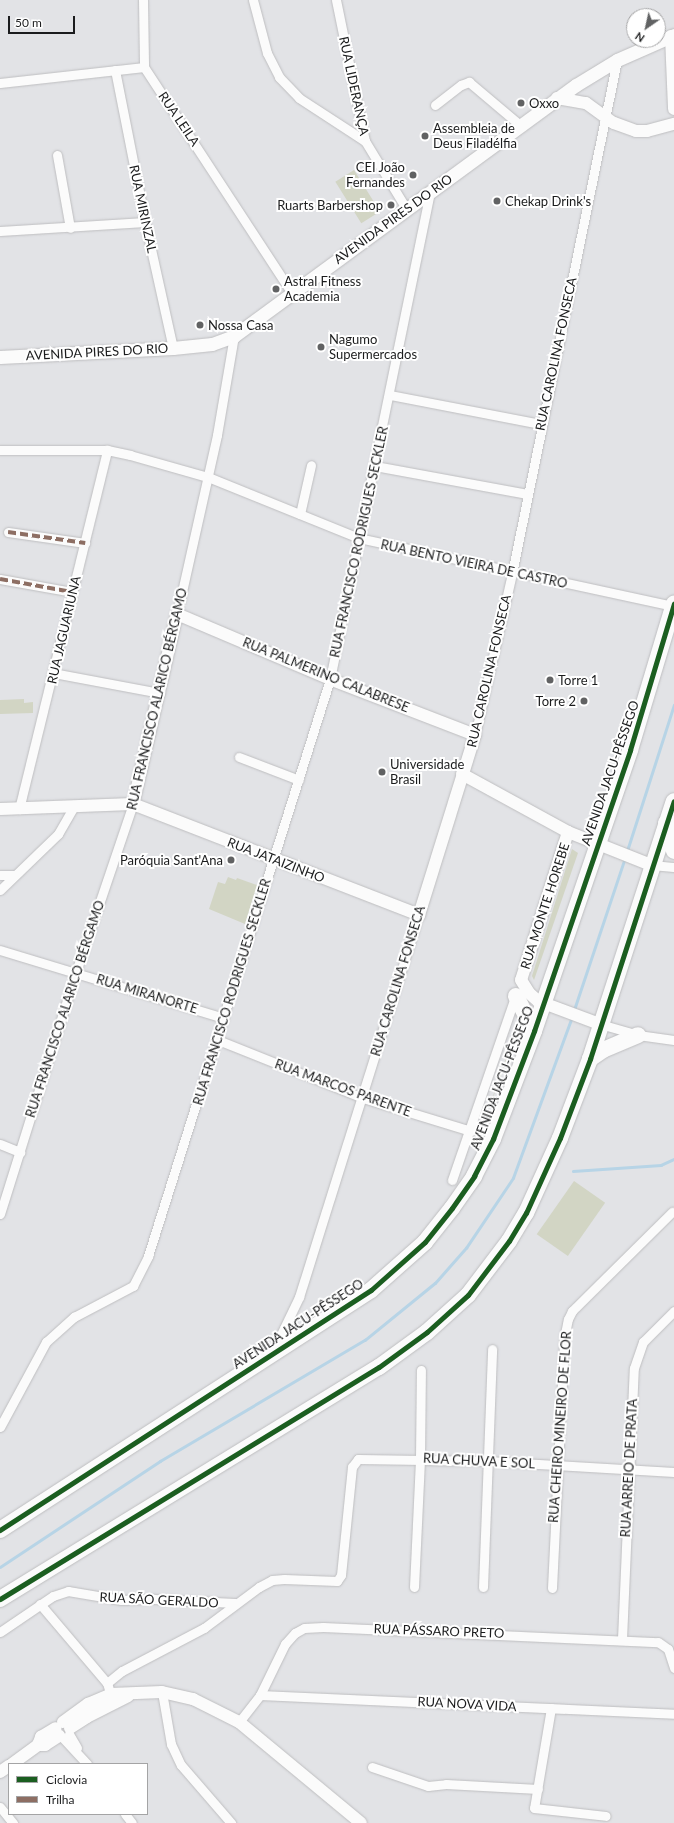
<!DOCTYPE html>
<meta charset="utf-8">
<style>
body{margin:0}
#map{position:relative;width:674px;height:1823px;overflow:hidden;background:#e2e3e6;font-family:Lato,sans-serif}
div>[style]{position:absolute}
.green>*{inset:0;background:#d2d5c4;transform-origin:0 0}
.stream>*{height:2.5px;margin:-1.25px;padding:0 1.25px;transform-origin:1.25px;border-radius:1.25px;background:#b7d4e6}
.roads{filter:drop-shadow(0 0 1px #bebec0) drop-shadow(0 0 1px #bebec0)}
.minor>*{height:9px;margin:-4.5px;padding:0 4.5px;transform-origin:4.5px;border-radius:4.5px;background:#fbfbfb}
.tertiary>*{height:12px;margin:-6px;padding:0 6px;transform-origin:6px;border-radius:6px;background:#fbfbfb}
.secondary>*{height:13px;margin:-6.5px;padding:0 6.5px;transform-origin:6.5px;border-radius:6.5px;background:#fbfbfb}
.trunk>*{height:16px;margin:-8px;padding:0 8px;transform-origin:8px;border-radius:8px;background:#fbfbfb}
.quiet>*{height:4px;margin-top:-2px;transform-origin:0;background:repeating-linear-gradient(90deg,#8d6e63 0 8px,transparent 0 12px)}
.cycleway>*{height:5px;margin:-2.5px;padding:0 2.5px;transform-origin:2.5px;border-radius:2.5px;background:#1b5e20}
.dots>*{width:11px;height:11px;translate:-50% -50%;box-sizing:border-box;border:2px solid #fff;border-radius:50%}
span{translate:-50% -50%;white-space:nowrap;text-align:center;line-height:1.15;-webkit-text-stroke:4px #fff;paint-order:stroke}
.street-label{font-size:13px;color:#1b1c1d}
.poi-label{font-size:13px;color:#1b1c1d}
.left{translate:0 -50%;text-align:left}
.right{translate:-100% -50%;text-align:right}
.legend{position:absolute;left:8px;top:1763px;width:140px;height:52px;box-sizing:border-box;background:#fff;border:1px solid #a4a4a5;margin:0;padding:5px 7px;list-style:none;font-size:12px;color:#1b1c1d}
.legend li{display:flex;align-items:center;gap:8px;height:20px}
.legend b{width:20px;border:1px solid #a4a4a5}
.north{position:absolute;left:626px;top:8px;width:40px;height:40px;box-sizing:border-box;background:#fff;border:1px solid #a4a4a5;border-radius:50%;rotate:214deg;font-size:11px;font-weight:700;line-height:16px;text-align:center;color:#1b1c1d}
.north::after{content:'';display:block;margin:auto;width:14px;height:18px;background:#616263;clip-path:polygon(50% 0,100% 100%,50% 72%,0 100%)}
.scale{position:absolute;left:8px;top:16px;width:67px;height:18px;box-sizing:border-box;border:2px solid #1b1c1d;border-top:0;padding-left:5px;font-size:12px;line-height:14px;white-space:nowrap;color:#1b1c1d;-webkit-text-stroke:3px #fff;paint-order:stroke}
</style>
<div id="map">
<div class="green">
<div style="left:354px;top:170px;width:49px;height:22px;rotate:58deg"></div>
<div style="clip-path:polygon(24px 699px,24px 703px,33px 702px,33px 713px,0 714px,0 700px)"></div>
<div style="clip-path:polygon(572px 849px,578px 853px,534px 980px,532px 976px)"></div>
<div style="clip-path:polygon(228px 877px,236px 880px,237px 878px,257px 885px,245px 924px,209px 909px,218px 882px,225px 884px)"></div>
<div style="clip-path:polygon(519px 1021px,520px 1024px,484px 1122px)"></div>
<div style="left:574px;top:1181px;width:38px;height:65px;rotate:35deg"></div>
</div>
<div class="stream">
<div style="left:627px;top:851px;width:153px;rotate:-72.2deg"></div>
<div style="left:574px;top:1010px;width:160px;rotate:-71.5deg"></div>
<div style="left:573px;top:1171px;width:88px;rotate:-3.9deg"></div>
<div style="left:661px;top:1165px;width:14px;rotate:-25deg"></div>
<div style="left:0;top:1567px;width:192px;rotate:-33.5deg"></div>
<div style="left:160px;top:1461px;width:238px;rotate:-30.6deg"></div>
<div style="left:365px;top:1340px;width:90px;rotate:-39.2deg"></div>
<div style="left:435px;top:1283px;width:47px;rotate:-48.5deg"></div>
<div style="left:466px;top:1248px;width:84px;rotate:-56.1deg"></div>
<div style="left:513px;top:1178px;width:171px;rotate:-69.9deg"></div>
</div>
<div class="roads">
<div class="minor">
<div style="left:143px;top:0;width:67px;rotate:89.1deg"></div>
<div style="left:144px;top:67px;width:270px;rotate:56.8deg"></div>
<div style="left:253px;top:0;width:55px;rotate:75.2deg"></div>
<div style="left:267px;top:53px;width:27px;rotate:63deg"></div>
<div style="left:279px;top:77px;width:29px;rotate:46deg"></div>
<div style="left:299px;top:98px;width:79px;rotate:33.1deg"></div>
<div style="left:336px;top:0;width:144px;rotate:78.4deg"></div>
<div style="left:365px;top:141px;width:81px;rotate:58.7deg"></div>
<div style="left:115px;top:70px;width:155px;rotate:78.8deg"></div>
<div style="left:145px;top:222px;width:129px;rotate:77.5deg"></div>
<div style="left:0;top:83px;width:145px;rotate:-6.3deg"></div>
<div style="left:435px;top:105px;width:33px;rotate:-38deg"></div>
<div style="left:461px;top:85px;width:9px;rotate:-21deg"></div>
<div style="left:469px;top:82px;width:68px;rotate:40.2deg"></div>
<div style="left:57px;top:155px;width:74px;rotate:79.9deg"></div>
<div style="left:0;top:231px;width:145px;rotate:-3.6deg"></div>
<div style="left:390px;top:395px;width:154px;rotate:10.9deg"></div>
<div style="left:0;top:450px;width:107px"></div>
<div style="left:107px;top:450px;width:24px;rotate:12deg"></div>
<div style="left:130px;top:455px;width:81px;rotate:15.8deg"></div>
<div style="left:208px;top:477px;width:163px;rotate:22deg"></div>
<div style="left:359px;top:538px;width:321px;rotate:12.2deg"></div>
<div style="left:375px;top:466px;width:155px;rotate:10.4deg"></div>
<div style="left:300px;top:514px;width:50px;rotate:-77.3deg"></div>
<div style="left:8px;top:532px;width:78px;rotate:8.1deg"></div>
<div style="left:0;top:579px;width:73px;rotate:10.2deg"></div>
<div style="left:177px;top:614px;width:183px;rotate:-77.4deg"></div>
<div style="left:217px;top:435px;width:100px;rotate:-80.3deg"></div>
<div style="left:53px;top:673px;width:109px;rotate:10.6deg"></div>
<div style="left:475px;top:735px;width:166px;rotate:-77.1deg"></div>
<div style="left:512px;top:573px;width:524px;rotate:-78.43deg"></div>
<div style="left:239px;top:757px;width:64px;rotate:21deg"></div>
<div style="left:19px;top:809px;width:370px;rotate:-76.2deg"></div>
<div style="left:651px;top:865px;width:23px;rotate:5deg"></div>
<div style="left:0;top:875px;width:15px"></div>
<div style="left:0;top:890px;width:81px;rotate:-44deg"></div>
<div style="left:58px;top:834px;width:32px;rotate:-60deg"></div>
<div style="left:0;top:950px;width:234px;rotate:16.9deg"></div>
<div style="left:600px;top:1024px;width:40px;rotate:16deg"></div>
<div style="left:638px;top:1035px;width:36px;rotate:8deg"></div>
<div style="left:218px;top:1040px;width:156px;rotate:21.8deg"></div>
<div style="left:363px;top:1098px;width:113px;rotate:17deg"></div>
<div style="left:0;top:1144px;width:22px;rotate:22deg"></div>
<div style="left:452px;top:1180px;width:197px;rotate:-71deg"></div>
<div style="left:0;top:1214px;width:254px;rotate:-72.6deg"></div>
<div style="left:76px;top:972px;width:177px;rotate:-71.3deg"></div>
<div style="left:274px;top:1349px;width:58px;rotate:-64.3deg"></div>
<div style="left:299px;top:1297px;width:400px;rotate:-72.6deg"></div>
<div style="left:0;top:1427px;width:97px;rotate:-61.6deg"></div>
<div style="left:46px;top:1342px;width:38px;rotate:-42deg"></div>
<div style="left:74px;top:1317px;width:67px;rotate:-27.7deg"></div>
<div style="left:133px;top:1286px;width:34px;rotate:-63deg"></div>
<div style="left:148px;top:1256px;width:605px;rotate:-72.49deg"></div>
<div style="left:330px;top:679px;width:496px;rotate:-78.4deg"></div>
<div style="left:414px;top:1587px;width:128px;rotate:-87.3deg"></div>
<div style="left:420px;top:1459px;width:89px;rotate:-89.4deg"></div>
<div style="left:483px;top:1587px;width:238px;rotate:-87.8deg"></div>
<div style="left:552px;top:1588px;width:249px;rotate:-87.2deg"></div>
<div style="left:564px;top:1339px;width:20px;rotate:-79deg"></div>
<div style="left:568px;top:1319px;width:9px;rotate:-63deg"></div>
<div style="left:572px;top:1311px;width:141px;rotate:-44.7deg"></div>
<div style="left:40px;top:1604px;width:104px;rotate:49.7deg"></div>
<div style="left:0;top:1632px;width:64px;rotate:-34.2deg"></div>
<div style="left:53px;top:1596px;width:16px;rotate:-18deg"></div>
<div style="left:68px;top:1591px;width:54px;rotate:9.6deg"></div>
<div style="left:121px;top:1600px;width:33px;rotate:-2deg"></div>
<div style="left:154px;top:1599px;width:81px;rotate:2.8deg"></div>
<div style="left:622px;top:1639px;width:271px;rotate:-87.5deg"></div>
<div style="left:634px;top:1368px;width:28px;rotate:-71deg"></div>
<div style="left:643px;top:1342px;width:44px;rotate:-45deg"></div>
<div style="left:162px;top:1692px;width:53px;rotate:80.2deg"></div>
<div style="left:171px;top:1744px;width:23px;rotate:65deg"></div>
<div style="left:181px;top:1765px;width:77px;rotate:49.2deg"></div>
<div style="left:260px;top:1695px;width:414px;rotate:2.6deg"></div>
<div style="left:112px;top:1700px;width:18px;rotate:-106deg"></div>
<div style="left:107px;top:1683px;width:19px;rotate:-39deg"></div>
<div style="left:122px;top:1671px;width:93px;rotate:-27.7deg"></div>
<div style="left:204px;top:1628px;width:69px;rotate:-36.7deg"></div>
<div style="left:259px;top:1587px;width:15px;rotate:-28deg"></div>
<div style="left:272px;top:1580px;width:12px;rotate:-5deg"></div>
<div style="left:284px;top:1579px;width:53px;rotate:2.2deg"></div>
<div style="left:337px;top:1581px;width:7px;rotate:-56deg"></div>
<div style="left:341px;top:1575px;width:109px;rotate:-84.2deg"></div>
<div style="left:352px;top:1467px;width:10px;rotate:-53deg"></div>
<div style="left:358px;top:1459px;width:130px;rotate:0.9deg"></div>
<div style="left:488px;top:1461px;width:186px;rotate:3.4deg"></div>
<div style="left:551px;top:1708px;width:101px;rotate:99.6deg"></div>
<div style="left:534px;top:1808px;width:72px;rotate:6.3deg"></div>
<div style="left:239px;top:1722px;width:34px;rotate:-52deg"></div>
<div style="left:260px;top:1695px;width:57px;rotate:-63.9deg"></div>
<div style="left:285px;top:1644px;width:15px;rotate:-48deg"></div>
<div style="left:295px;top:1633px;width:10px;rotate:-29deg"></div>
<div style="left:304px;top:1628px;width:19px;rotate:-3deg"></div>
<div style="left:323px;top:1627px;width:335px;rotate:2.6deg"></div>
<div style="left:658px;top:1642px;width:12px;rotate:35deg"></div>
<div style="left:668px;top:1649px;width:20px;rotate:72deg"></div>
<div style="left:69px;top:1734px;width:16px;rotate:60deg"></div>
<div style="left:62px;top:1737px;width:37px;rotate:47deg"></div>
<div style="left:372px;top:1767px;width:59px;rotate:18.7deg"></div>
<div style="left:428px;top:1786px;width:18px;rotate:-6deg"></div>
<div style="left:446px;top:1784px;width:92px;rotate:3.1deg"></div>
<div style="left:0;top:1807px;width:21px;rotate:51deg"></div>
<div style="left:125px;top:1814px;width:11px;rotate:52deg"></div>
</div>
<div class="tertiary">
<div style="left:671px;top:36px;width:73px;rotate:87.6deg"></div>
<div style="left:557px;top:98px;width:29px;rotate:10deg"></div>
<div style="left:586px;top:103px;width:34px;rotate:36deg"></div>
<div style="left:614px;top:123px;width:23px;rotate:20deg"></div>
<div style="left:636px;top:131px;width:11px"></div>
<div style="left:647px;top:131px;width:28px;rotate:-15deg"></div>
<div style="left:462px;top:774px;width:121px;rotate:28.7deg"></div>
<div style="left:568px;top:832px;width:89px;rotate:21.7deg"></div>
<div style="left:0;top:809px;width:133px;rotate:-2.2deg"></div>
<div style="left:133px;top:804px;width:307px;rotate:21.2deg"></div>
<div style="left:419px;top:915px;width:189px;rotate:-72.7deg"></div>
<div style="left:475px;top:735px;width:155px;rotate:-158.9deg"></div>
<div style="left:330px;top:679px;width:166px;rotate:-157deg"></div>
<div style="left:177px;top:614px;width:195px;rotate:103deg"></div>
<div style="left:568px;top:832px;width:155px;rotate:107.6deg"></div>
<div style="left:521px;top:980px;width:15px;rotate:58deg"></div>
<div style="left:529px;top:993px;width:12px;rotate:42deg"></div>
<div style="left:538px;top:1001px;width:66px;rotate:20.4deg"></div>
<div style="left:63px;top:1722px;width:31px;rotate:-36deg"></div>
<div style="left:88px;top:1704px;width:25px;rotate:-23deg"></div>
<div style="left:111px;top:1694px;width:51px;rotate:-2.2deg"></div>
<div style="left:162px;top:1692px;width:32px;rotate:13deg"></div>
<div style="left:193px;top:1699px;width:51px;rotate:26.6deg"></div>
<div style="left:239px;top:1722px;width:158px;rotate:39.6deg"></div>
<div style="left:70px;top:1728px;width:20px;rotate:-33deg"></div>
<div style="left:87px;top:1717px;width:46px;rotate:-27.1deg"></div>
<div style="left:38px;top:1745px;width:9px;rotate:-69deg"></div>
<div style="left:41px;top:1737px;width:17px;rotate:-31deg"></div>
<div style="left:12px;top:1764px;width:32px;rotate:-36deg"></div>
<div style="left:38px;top:1745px;width:7px"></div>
<div style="left:45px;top:1745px;width:17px;rotate:-33deg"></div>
<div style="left:0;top:1772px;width:11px;rotate:-34deg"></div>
</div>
<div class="secondary">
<div style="left:0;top:357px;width:173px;rotate:-3deg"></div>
<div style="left:173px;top:348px;width:39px;rotate:-6deg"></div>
<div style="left:212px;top:344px;width:23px;rotate:-20deg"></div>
<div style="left:234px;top:336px;width:424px;rotate:-36.3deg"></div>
<div style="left:576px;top:85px;width:48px;rotate:-31.4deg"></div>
<div style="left:617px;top:60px;width:62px;rotate:-23.7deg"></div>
</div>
<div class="trunk">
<div style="left:666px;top:823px;width:29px;rotate:74deg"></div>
<div style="left:516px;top:996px;width:39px;rotate:63deg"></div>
<div style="left:590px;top:1059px;width:16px;rotate:-35deg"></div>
<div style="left:603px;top:1050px;width:38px;rotate:-23deg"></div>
<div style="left:0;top:1530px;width:442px;rotate:-32.9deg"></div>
<div style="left:371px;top:1290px;width:72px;rotate:-41.6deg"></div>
<div style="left:425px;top:1242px;width:43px;rotate:-51.5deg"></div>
<div style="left:452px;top:1208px;width:39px;rotate:-55deg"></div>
<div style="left:474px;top:1176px;width:42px;rotate:-62.8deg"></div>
<div style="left:493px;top:1139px;width:116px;rotate:-69.2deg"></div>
<div style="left:534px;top:1031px;width:297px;rotate:-71.1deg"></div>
<div style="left:630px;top:750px;width:153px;rotate:-73.3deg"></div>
<div style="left:0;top:1599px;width:444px;rotate:-31.5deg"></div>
<div style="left:379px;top:1367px;width:59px;rotate:-36.1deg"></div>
<div style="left:427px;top:1332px;width:55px;rotate:-42.1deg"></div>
<div style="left:468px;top:1295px;width:68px;rotate:-52.8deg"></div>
<div style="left:509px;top:1241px;width:33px;rotate:-59deg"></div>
<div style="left:526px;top:1213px;width:82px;rotate:-65.6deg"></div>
<div style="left:560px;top:1138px;width:85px;rotate:-69.2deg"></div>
<div style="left:590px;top:1059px;width:271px;rotate:-72deg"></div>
</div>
</div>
<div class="quiet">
<div style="left:8px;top:532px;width:78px;rotate:8.1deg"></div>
<div style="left:0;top:579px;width:73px;rotate:10.2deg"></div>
</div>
<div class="cycleway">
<div style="left:0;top:1530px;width:442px;rotate:-32.9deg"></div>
<div style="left:371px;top:1290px;width:72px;rotate:-41.6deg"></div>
<div style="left:425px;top:1242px;width:43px;rotate:-51.5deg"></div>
<div style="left:452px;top:1208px;width:39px;rotate:-55deg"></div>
<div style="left:474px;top:1176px;width:42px;rotate:-62.8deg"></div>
<div style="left:493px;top:1139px;width:116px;rotate:-69.2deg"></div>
<div style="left:534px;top:1031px;width:297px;rotate:-71.1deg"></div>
<div style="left:630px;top:750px;width:153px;rotate:-73.3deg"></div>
<div style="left:0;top:1599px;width:444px;rotate:-31.5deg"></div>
<div style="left:379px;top:1367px;width:59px;rotate:-36.1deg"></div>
<div style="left:427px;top:1332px;width:55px;rotate:-42.1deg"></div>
<div style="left:468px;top:1295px;width:68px;rotate:-52.8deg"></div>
<div style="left:509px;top:1241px;width:33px;rotate:-59deg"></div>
<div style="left:526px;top:1213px;width:82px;rotate:-65.6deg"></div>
<div style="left:560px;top:1138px;width:85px;rotate:-69.2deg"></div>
<div style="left:590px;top:1059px;width:271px;rotate:-72deg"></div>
</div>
<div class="dots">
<div style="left:521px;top:103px;background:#616263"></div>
<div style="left:425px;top:136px;background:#616263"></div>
<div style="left:413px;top:175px;background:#616263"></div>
<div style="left:497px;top:201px;background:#616263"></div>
<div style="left:391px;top:205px;background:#616263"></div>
<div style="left:276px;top:289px;background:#616263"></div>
<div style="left:200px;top:325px;background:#616263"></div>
<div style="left:321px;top:347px;background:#616263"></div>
<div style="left:550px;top:680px;background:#616263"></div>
<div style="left:584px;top:701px;background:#616263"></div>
<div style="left:382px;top:772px;background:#616263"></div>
<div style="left:231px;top:860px;background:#616263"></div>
</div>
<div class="street-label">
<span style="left:354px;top:86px;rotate:78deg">RUA LIDERANÇA</span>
<span style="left:179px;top:119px;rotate:56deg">RUA LEILA</span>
<span style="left:143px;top:209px;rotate:78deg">RUA MIRINZAL</span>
<span style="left:393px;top:219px;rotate:-36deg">AVENIDA PIRES DO RIO</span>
<span style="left:97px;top:352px;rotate:-3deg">AVENIDA PIRES DO RIO</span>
<span style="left:556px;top:354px;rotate:-78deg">RUA CAROLINA FONSECA</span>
<span style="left:359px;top:542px;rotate:-78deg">RUA FRANCISCO RODRIGUES SECKLER</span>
<span style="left:474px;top:564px;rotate:12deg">RUA BENTO VIEIRA DE CASTRO</span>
<span style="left:64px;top:630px;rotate:-77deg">RUA JAGUARIUNA</span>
<span style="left:489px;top:671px;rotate:-77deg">RUA CAROLINA FONSECA</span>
<span style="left:326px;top:675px;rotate:22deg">RUA PALMERINO CALABRESE</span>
<span style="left:157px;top:699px;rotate:-77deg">RUA FRANCISCO ALARICO BÉRGAMO</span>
<span style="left:610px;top:773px;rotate:-71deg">AVENIDA JACU-PÊSSEGO</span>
<span style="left:276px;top:860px;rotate:21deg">RUA JATAIZINHO</span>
<span style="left:545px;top:906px;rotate:-72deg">RUA MONTE HOREBE</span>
<span style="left:398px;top:981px;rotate:-73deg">RUA CAROLINA FONSECA</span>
<span style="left:232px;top:992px;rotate:-73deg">RUA FRANCISCO RODRIGUES SECKLER</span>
<span style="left:147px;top:994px;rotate:17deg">RUA MIRANORTE</span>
<span style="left:65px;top:1009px;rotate:-72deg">RUA FRANCISCO ALARICO BÉRGAMO</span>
<span style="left:502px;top:1078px;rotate:-69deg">AVENIDA JACU-PÊSSEGO</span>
<span style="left:343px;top:1088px;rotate:20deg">RUA MARCOS PARENTE</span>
<span style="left:298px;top:1324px;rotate:-33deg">AVENIDA JACU-PÊSSEGO</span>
<span style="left:560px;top:1427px;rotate:-86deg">RUA CHEIRO MINEIRO DE FLOR</span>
<span style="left:479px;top:1461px;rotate:3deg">RUA CHUVA E SOL</span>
<span style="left:629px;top:1468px;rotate:-87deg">RUA ARREIO DE PRATA</span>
<span style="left:159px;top:1600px;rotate:3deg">RUA SÃO GERALDO</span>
<span style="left:439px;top:1631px;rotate:2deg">RUA PÁSSARO PRETO</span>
<span style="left:467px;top:1704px;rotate:3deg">RUA NOVA VIDA</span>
</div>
<div class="poi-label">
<span class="left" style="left:529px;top:103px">Oxxo</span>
<span class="left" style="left:433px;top:136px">Assembleia de<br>Deus Filadélfia</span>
<span class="right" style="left:405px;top:175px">CEI João<br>Fernandes</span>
<span class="left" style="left:505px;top:201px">Chekap Drink's</span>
<span class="right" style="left:383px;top:205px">Ruarts Barbershop</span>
<span class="left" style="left:284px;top:289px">Astral Fitness<br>Academia</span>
<span class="left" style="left:208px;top:325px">Nossa Casa</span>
<span class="left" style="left:329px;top:347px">Nagumo<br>Supermercados</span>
<span class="left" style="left:558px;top:680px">Torre 1</span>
<span class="right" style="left:576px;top:701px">Torre 2</span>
<span class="left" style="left:390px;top:772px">Universidade<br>Brasil</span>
<span class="right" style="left:223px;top:860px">Paróquia Sant'Ana</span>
</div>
<ul class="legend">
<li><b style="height:5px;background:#1b5e20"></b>Ciclovia</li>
<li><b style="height:5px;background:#8d6e63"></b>Trilha</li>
</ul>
<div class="north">N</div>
<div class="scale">50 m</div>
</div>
